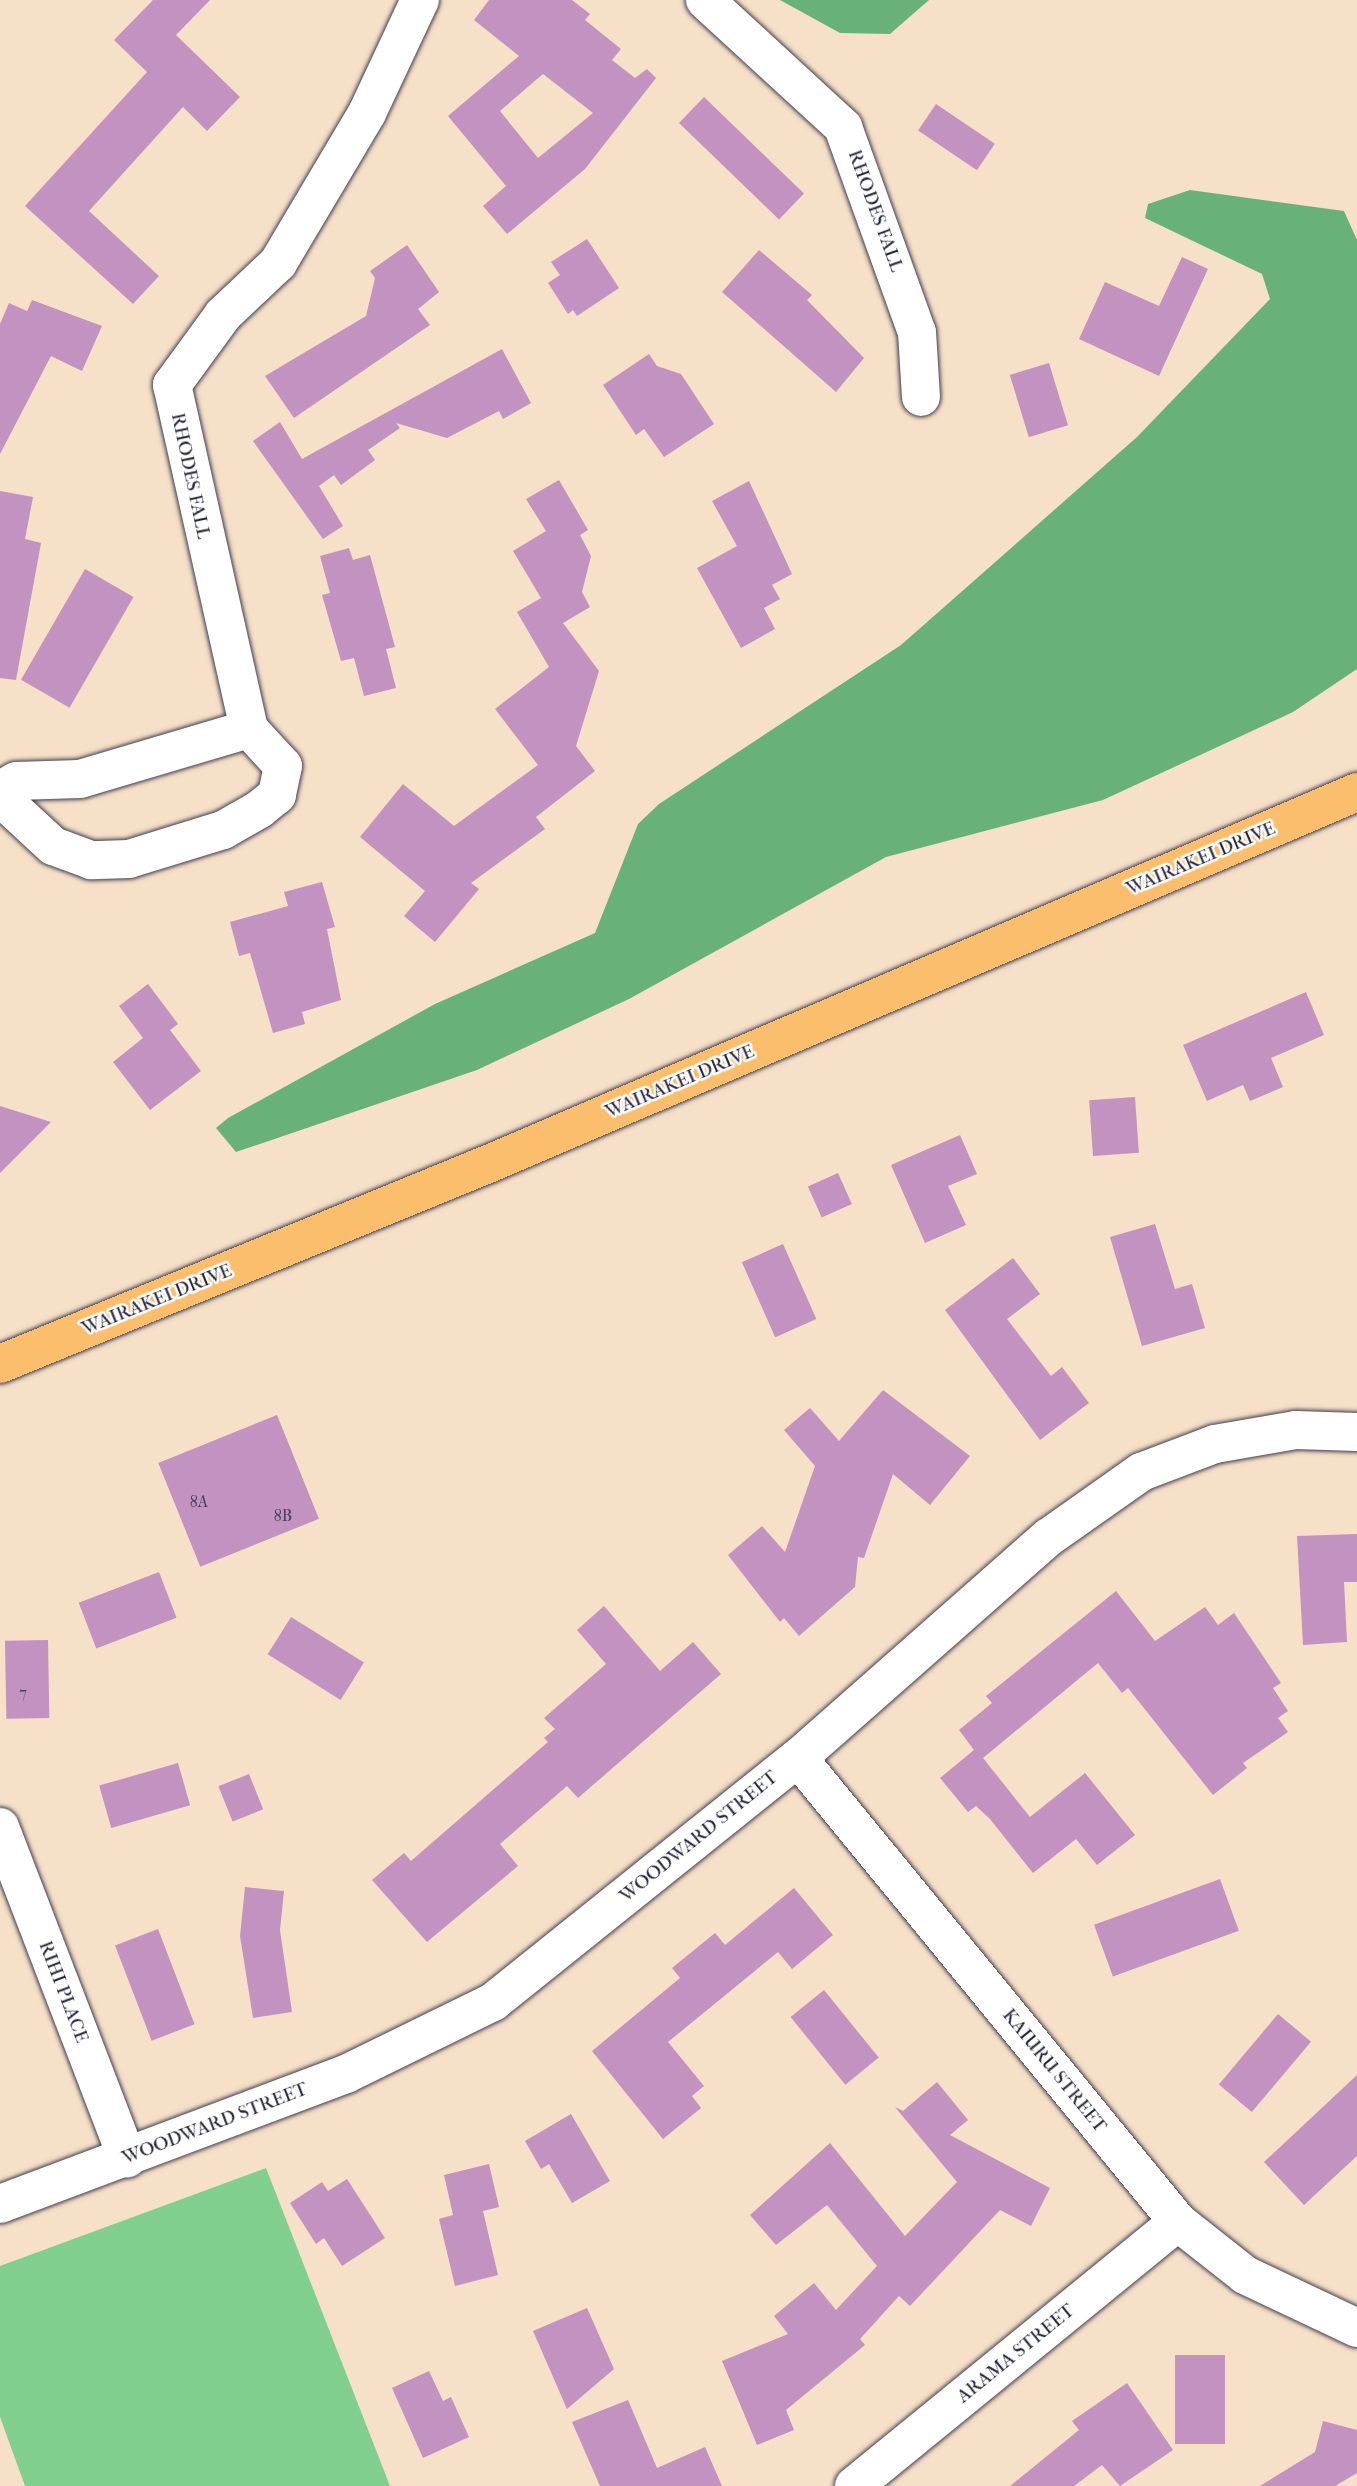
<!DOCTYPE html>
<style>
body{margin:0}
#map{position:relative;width:1357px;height:2486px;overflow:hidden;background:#f6e0c7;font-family:"IM FELL French Canon",serif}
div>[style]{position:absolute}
.green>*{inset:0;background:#81cf8f}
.forest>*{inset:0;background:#68b27a}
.building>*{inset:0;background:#c292c1;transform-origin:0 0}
.roads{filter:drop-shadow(0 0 2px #423e50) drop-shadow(0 0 2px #423e50)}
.minor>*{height:38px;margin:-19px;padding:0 19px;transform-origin:19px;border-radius:19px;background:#fff}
.major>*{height:38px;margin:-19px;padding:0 19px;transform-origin:19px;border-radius:19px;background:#fabe6d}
span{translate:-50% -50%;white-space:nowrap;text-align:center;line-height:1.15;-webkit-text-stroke:5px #fff;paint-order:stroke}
.number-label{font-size:16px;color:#4a3e5c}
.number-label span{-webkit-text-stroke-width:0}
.street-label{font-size:19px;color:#22223b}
</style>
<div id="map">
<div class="green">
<div style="clip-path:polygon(266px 2168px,390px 2486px,25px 2486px,0 2417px,0 2266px)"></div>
</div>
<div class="forest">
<div style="clip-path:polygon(780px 0,929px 0,890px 34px,840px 33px)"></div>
<div style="clip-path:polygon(1190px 190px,1344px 211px,1357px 240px,1357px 669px,1293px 712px,1103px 800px,886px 857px,629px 999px,477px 1070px,236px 1152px,216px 1128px,228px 1118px,435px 1004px,595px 933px,638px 824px,659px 804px,901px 645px,1137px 437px,1270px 299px,1262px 274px,1145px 218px,1148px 204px)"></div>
</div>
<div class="building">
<div style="clip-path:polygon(153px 0,210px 0,176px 35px,240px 97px,207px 131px,183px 107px,89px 211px,159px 276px,133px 304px,25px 206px,147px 72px,114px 40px)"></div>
<div style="clip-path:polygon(evenodd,489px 0,572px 0,590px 14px,585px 20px,621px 49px,612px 60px,635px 78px,647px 69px,656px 78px,585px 169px,507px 234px,483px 206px,506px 186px,448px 116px,519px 56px,474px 20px,489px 0,543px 74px,593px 113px,538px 158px,500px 111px,543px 74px)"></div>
<div style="left:704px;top:97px;width:139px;height:36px;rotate:44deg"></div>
<div style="left:936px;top:104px;width:71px;height:32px;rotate:34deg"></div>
<div style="clip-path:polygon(587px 239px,619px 288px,577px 316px,573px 310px,568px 314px,548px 283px,560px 275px,551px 262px)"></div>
<div style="clip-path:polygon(407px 245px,439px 292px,418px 309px,430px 325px,294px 418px,265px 376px,366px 316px,375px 278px,370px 271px)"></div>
<div style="clip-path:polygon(759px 250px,812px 295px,807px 300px,864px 358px,836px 392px,722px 292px)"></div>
<div style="clip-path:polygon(1182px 257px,1208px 269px,1159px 376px,1079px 339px,1105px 282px,1159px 306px)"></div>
<div style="clip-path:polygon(32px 300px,102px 326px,82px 371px,51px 356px,0 454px,0 324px,9px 303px,27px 311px)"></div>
<div style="clip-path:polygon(502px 349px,531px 403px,503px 419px,499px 411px,447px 438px,396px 423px,400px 428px,368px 450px,375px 460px,341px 485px,334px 475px,319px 486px,343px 526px,323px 539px,253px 441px,280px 422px,302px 459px)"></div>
<div style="clip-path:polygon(649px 354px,657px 366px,681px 374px,714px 424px,664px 457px,644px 429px,636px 435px,603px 385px)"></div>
<div style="left:1049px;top:363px;width:65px;height:41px;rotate:73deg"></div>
<div style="clip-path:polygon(559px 480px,588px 530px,580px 535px,591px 556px,582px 592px,590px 607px,563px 623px,599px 671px,576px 746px,595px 771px,536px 817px,545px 829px,471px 883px,479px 889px,435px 942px,404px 916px,425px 891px,360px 837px,403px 784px,454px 826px,538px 765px,495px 709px,549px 667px,517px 612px,541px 598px,513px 551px,546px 531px,526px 499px)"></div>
<div style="clip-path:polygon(749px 481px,792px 574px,772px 585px,780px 599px,764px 608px,775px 629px,741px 648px,697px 568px,737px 546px,712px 501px)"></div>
<div style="clip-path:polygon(0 491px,33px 497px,25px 539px,41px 543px,16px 680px,0 678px)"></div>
<div style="clip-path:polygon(349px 548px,353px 560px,370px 555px,395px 647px,386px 649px,396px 688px,364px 696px,354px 658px,341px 661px,322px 595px,330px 593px,320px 556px)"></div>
<div style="left:85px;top:569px;width:56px;height:128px;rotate:30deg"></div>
<div style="clip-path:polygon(322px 882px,335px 927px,327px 929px,341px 1000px,302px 1012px,305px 1024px,273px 1033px,250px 953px,239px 956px,230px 922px,288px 906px,284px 892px)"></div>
<div style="clip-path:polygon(148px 984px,178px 1024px,170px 1030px,201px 1071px,150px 1110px,113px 1062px,143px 1038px,119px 1006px)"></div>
<div style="clip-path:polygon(1306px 992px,1324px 1035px,1271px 1058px,1283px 1087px,1250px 1101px,1243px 1085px,1207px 1101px,1183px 1045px)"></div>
<div style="left:1135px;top:1097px;width:56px;height:46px;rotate:86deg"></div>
<div style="clip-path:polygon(0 1106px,51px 1122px,0 1173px)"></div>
<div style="clip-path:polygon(960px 1135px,977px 1174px,948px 1186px,966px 1225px,925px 1243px,891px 1165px)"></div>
<div style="left:838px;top:1173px;width:34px;height:33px;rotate:66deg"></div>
<div style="clip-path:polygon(1155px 1224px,1175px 1289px,1192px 1284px,1205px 1328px,1142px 1346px,1110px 1237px)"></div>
<div style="left:783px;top:1244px;width:82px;height:45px;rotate:66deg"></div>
<div style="clip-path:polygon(1013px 1258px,1040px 1294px,1007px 1319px,1051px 1376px,1062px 1367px,1089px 1403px,1040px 1440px,945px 1310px)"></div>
<div style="clip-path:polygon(883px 1390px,970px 1456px,930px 1505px,893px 1474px,864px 1558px,858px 1557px,855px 1587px,799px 1636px,784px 1618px,780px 1622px,728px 1555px,762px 1526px,785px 1552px,815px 1466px,784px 1430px,810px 1408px,839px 1441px)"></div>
<div style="left:277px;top:1415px;width:112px;height:128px;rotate:68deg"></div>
<div style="clip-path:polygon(1357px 1534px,1357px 1582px,1344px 1582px,1347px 1642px,1303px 1645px,1297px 1536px)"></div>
<div style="left:159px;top:1572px;width:49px;height:86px;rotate:69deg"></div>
<div style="clip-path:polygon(1116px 1591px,1155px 1641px,1205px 1607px,1218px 1625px,1234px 1613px,1281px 1683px,1273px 1688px,1288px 1711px,1278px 1718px,1288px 1732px,1243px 1763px,1247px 1768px,1213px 1795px,1128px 1688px,1122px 1693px,1098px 1663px,983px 1758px,1030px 1817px,1085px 1773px,1135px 1835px,1097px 1865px,1076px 1839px,1033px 1873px,990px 1819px,976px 1806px,968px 1812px,940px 1778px,974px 1750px,959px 1730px,992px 1703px,986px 1696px)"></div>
<div style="clip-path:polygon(604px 1606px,660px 1671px,693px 1642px,721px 1674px,578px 1798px,567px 1786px,500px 1844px,518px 1866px,427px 1942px,372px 1880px,404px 1853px,411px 1861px,548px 1742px,544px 1738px,555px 1729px,544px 1718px,606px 1664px,577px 1630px)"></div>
<div style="left:291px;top:1617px;width:86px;height:44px;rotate:32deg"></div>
<div style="left:48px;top:1640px;width:78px;height:43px;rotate:89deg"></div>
<div style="left:178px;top:1763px;width:44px;height:82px;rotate:74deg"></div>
<div style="left:249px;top:1774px;width:38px;height:33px;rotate:68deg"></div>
<div style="left:1220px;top:1879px;width:55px;height:134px;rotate:70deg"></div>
<div style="clip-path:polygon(245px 1887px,284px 1891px,280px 1930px,292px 2012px,253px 2018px,240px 1936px)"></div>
<div style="clip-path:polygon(794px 1888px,833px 1935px,792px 1969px,778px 1952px,668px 2042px,704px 2086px,692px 2096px,701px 2108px,663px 2139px,592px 2051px,680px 1978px,672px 1968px,715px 1933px,725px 1945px)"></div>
<div style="left:158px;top:1929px;width:102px;height:46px;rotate:69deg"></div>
<div style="left:824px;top:1990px;width:87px;height:43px;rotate:51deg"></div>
<div style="left:1278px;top:2014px;width:43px;height:92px;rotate:40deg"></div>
<div style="clip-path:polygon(1357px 2075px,1357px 2156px,1304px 2205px,1264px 2162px)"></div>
<div style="clip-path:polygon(937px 2082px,968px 2120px,950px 2135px,1050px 2188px,1031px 2226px,1000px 2210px,910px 2306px,899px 2296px,860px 2339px,865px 2345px,786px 2410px,794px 2430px,757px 2445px,722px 2361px,788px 2334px,774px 2316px,814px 2283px,836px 2310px,877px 2266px,827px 2205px,776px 2245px,750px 2215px,830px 2143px,905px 2236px,957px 2182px,895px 2107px,903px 2111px)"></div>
<div style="clip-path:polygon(571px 2114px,610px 2181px,572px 2203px,549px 2164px,541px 2169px,525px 2141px)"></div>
<div style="clip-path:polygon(489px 2164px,499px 2207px,483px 2211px,498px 2275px,455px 2286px,439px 2219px,453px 2215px,444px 2175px)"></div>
<div style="clip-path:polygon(347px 2179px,385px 2238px,342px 2266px,324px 2238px,316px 2244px,290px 2203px,322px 2182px,328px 2191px)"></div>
<div style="clip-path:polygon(587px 2308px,614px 2369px,567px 2409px,533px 2331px)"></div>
<div style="left:1175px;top:2355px;width:50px;height:89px"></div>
<div style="clip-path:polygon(429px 2371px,443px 2401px,451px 2397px,469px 2437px,423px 2458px,392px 2388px)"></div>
<div style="clip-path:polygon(1127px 2383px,1173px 2450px,1120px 2486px,1102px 2465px,1074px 2486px,1010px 2486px,1079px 2430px,1072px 2421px)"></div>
<div style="clip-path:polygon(628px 2400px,657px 2468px,705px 2447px,722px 2486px,600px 2486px,572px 2422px)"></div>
<div style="clip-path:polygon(1323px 2421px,1357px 2430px,1357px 2473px,1335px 2486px,1260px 2486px,1315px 2452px)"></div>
</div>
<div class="roads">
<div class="minor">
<div style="left:705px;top:0;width:188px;rotate:42.6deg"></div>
<div style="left:843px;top:127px;width:218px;rotate:70.2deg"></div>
<div style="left:917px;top:332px;width:65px;rotate:86.5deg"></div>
<div style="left:249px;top:729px;width:353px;rotate:-102.6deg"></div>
<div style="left:172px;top:385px;width:87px;rotate:-53.9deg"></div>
<div style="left:223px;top:315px;width:76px;rotate:-43.4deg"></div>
<div style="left:278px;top:263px;width:174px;rotate:-59.3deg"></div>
<div style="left:367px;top:113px;width:125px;rotate:-64.9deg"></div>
<div style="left:0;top:790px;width:18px;rotate:-29deg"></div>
<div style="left:16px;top:781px;width:64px;rotate:-1.8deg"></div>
<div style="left:80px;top:779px;width:176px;rotate:-16.5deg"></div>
<div style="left:249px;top:729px;width:50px;rotate:47.4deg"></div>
<div style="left:283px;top:766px;width:30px;rotate:102deg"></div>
<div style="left:277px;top:795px;width:22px;rotate:141deg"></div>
<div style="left:260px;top:809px;width:43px;rotate:150.4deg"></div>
<div style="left:223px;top:830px;width:98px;rotate:162.9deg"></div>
<div style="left:129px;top:859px;width:38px;rotate:178deg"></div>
<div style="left:91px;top:860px;width:40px;rotate:-159.8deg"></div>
<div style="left:53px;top:846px;width:72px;rotate:-137.2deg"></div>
<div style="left:798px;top:1758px;width:600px;rotate:50.68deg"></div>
<div style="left:1178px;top:2222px;width:85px;rotate:38.3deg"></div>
<div style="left:1245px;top:2275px;width:124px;rotate:25.3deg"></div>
<div style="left:0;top:1827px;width:355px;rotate:69deg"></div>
<div style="left:0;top:2204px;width:370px;rotate:-20.6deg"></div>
<div style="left:346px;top:2074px;width:164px;rotate:-26.1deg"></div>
<div style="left:493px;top:2002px;width:391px;rotate:-38.7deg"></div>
<div style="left:798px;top:1758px;width:334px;rotate:-41.4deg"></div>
<div style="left:1049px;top:1537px;width:113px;rotate:-35.2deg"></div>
<div style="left:1141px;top:1472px;width:79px;rotate:-20.7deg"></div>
<div style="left:1215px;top:1444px;width:82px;rotate:-9.8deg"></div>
<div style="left:1296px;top:1430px;width:61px;rotate:1.9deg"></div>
<div style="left:854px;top:2486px;width:418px;rotate:-39.2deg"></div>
</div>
<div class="major">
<div style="left:0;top:1364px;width:533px;rotate:-22.28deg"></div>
<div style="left:493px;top:1162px;width:940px;rotate:-23.18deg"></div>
</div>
</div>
<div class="number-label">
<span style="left:199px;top:1502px">8A</span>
<span style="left:283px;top:1516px">8B</span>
<span style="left:23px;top:1693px">7</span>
</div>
<div class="street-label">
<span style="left:875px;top:211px;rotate:70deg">RHODES FALL</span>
<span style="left:190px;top:476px;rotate:78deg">RHODES FALL</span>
<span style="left:1201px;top:859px;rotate:-23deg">WAIRAKEI DRIVE</span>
<span style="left:680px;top:1082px;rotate:-23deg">WAIRAKEI DRIVE</span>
<span style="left:157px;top:1300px;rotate:-22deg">WAIRAKEI DRIVE</span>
<span style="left:699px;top:1837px;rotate:-39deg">WOODWARD STREET</span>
<span style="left:63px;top:1992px;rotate:69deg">RIHI PLACE</span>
<span style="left:1054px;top:2071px;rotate:51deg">KAIURU STREET</span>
<span style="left:215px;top:2124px;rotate:-21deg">WOODWARD STREET</span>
<span style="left:1016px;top:2354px;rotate:-39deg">ARAMA STREET</span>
</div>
</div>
